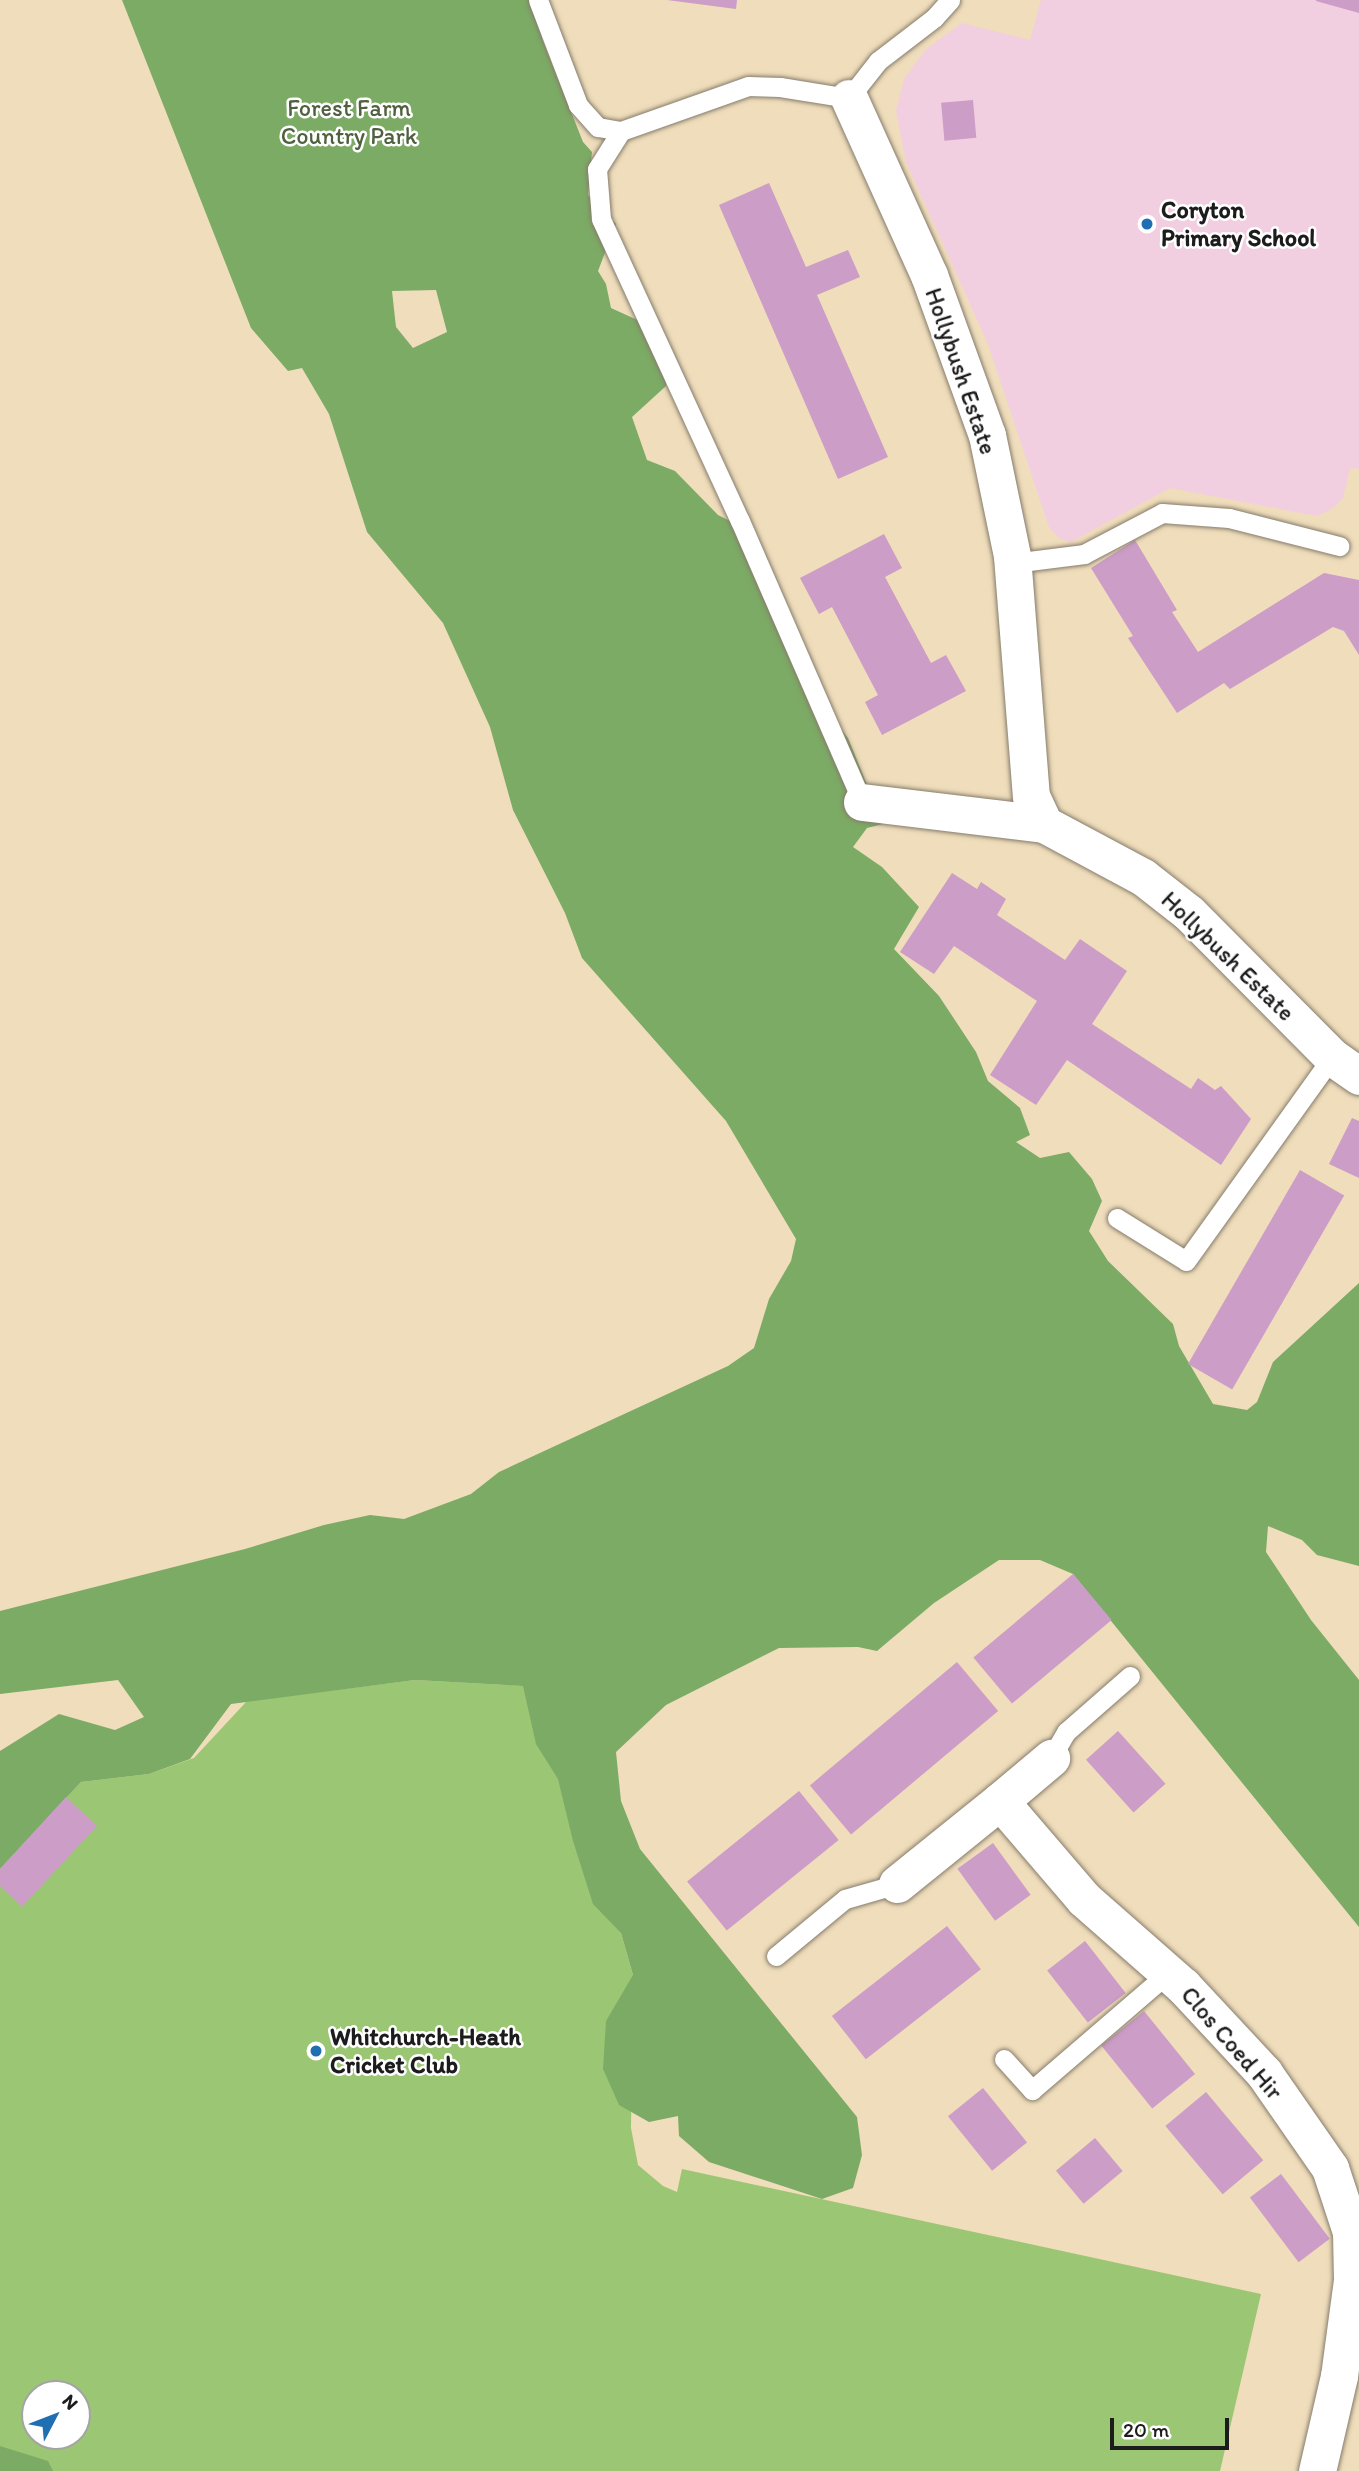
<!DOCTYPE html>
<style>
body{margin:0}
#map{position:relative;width:1359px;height:2471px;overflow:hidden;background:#efddbb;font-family:Itim,sans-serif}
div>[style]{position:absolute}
.built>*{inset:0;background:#f2cfe0}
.green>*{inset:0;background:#9bc673}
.forest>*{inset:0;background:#7cab65}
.building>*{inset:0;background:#cb9dc7;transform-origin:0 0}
.roads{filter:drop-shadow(0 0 2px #867c6c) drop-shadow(0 0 2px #867c6c)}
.service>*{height:19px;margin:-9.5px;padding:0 9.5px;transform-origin:9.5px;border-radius:9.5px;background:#fff}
.minor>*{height:37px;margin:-18.5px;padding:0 18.5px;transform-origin:18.5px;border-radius:18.5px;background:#fff}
.dots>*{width:19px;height:19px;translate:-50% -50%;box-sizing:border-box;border:4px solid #fff;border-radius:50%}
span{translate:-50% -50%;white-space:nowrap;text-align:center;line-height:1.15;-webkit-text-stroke:5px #fff;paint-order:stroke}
.park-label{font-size:24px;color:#4f603f}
.poi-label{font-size:24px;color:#1c1c1c;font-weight:700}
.left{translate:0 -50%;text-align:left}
.street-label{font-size:24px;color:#1c1c1c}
.north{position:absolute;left:21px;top:2380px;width:70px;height:70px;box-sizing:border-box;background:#fff;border:2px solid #a4a4a4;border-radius:50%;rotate:48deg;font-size:19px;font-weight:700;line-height:28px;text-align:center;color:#1c1c1c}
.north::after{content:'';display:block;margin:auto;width:24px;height:32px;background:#1f6fb2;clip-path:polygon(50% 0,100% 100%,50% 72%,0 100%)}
.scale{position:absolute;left:1110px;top:2418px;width:119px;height:32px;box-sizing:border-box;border:4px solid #1c1c1c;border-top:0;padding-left:9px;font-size:21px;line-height:24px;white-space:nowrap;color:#1c1c1c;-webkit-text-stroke:5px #fff;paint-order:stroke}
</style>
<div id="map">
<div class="built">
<div style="clip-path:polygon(1041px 0,1359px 0,1359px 469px,1350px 468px,1343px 498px,1332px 509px,1317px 516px,1170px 488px,1071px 542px,1058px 538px,1049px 527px,988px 344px,906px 162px,896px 111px,904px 79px,926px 49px,962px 23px,1030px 40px)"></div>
</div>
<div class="green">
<div style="clip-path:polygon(evenodd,415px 1680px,524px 1686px,604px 1874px,633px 1975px,631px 2128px,638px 2165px,663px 2186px,677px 2192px,682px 2169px,1261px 2294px,1220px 2471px,44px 2471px,0 2460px,0 1869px,81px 1782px,149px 1774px,194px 1758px,247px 1701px,415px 1680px,35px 2394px,77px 2394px,77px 2436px,35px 2436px,35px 2394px)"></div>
</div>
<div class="forest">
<div style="clip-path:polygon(evenodd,122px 0,542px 0,536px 15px,543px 41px,583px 142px,592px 152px,588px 195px,616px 224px,598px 271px,606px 284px,611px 308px,655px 328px,667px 351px,666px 386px,632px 417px,647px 460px,675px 471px,718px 515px,750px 531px,767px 557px,782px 630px,800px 679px,848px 738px,883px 824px,867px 828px,853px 847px,882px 867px,919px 907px,894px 949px,939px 996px,976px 1052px,988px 1081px,1020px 1108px,1030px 1135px,1016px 1142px,1040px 1158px,1069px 1152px,1092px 1179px,1102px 1201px,1089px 1231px,1108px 1261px,1173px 1324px,1179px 1346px,1213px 1404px,1247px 1410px,1257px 1402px,1273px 1362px,1359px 1283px,1359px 1566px,1317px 1555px,1302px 1540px,1268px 1526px,1266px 1552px,1311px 1620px,1359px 1680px,1359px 1927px,1073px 1574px,1040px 1560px,999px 1560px,934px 1603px,877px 1651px,858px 1647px,779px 1648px,666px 1705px,616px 1752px,621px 1801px,640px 1849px,857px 2117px,862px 2155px,853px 2188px,822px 2199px,709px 2162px,679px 2136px,678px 2116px,649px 2122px,619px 2105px,603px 2069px,606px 2021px,633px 1975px,621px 1933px,593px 1904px,573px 1841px,558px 1779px,536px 1744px,523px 1686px,415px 1680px,231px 1704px,190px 1759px,149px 1774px,81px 1782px,0 1869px,0 1751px,59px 1714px,115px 1730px,144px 1717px,118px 1680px,0 1694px,0 1611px,245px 1549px,324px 1525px,370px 1515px,404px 1519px,471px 1494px,499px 1472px,728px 1366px,754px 1348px,769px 1299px,791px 1261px,796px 1239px,726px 1121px,582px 958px,565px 913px,513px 810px,490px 727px,443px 623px,367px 532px,329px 414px,302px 368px,288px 371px,251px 328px,122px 0,436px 290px,447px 332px,413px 348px,396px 327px,392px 291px,436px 290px)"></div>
<div style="clip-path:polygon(0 2446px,48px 2461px,53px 2471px,0 2471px)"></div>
</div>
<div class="building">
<div style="clip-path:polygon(667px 0,737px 0,736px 9px)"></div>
<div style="clip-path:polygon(1359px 0,1359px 13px,1316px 1px,1316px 0)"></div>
<div style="left:973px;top:100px;width:38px;height:32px;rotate:85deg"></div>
<div style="clip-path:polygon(769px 183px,806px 267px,848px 250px,860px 277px,817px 295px,888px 457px,838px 479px,719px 205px)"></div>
<div style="clip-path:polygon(884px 534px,902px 568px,885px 577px,931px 663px,946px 655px,966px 691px,882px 735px,865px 702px,878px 695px,832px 607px,819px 614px,800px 578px)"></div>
<div style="clip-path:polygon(1135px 540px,1177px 610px,1172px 612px,1198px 652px,1324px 573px,1359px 580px,1359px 655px,1344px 631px,1333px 627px,1230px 689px,1224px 683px,1177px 713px,1128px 638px,1133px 636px,1091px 568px)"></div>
<div style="clip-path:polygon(952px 873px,977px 889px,981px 882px,1006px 899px,997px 915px,1065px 960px,1080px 939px,1127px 971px,1092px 1024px,1191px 1089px,1198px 1078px,1215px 1090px,1221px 1086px,1251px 1119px,1221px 1165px,1067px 1060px,1036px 1105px,990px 1075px,1037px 1001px,954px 946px,934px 974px,900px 952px)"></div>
<div style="clip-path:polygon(1352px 1118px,1359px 1121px,1359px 1178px,1329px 1164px)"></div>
<div style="left:1300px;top:1170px;width:51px;height:224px;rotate:30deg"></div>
<div style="left:1073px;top:1574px;width:60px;height:130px;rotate:50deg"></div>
<div style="left:957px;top:1662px;width:64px;height:192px;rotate:50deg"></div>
<div style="left:1118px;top:1731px;width:71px;height:43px;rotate:48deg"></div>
<div style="left:799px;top:1791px;width:63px;height:144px;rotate:51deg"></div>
<div style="clip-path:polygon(66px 1797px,97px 1826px,22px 1907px,0 1886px,0 1869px)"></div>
<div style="left:993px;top:1843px;width:64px;height:44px;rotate:54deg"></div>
<div style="left:947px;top:1926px;width:55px;height:146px;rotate:52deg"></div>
<div style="left:1085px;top:1941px;width:66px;height:48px;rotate:52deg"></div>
<div style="left:1144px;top:2011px;width:81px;height:55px;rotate:51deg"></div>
<div style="left:983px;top:2088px;width:70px;height:45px;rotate:51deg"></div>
<div style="left:1206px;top:2092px;width:89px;height:53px;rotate:50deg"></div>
<div style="left:1095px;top:2138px;width:43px;height:51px;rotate:50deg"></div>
<div style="left:1281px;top:2174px;width:81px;height:39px;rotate:53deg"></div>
</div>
<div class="roads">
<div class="service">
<div style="left:538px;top:0;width:112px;rotate:69.1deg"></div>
<div style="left:578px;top:105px;width:30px;rotate:48deg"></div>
<div style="left:598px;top:127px;width:23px;rotate:10deg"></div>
<div style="left:621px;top:131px;width:135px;rotate:-19.5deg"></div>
<div style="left:748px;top:86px;width:32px;rotate:2deg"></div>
<div style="left:780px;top:87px;width:70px;rotate:9.1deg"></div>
<div style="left:849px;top:98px;width:47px;rotate:-51.9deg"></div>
<div style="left:878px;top:61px;width:71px;rotate:-37.5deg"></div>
<div style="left:934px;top:18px;width:24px;rotate:-48deg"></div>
<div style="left:621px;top:131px;width:45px;rotate:122.3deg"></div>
<div style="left:597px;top:169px;width:50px;rotate:85.4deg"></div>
<div style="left:601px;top:219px;width:332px;rotate:65.3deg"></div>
<div style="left:740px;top:521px;width:306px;rotate:66.5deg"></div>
<div style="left:1013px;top:563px;width:72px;rotate:-7.2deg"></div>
<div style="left:1084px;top:554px;width:88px;rotate:-27.7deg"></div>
<div style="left:1162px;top:513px;width:67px;rotate:4.3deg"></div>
<div style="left:1229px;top:518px;width:114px;rotate:14.3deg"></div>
<div style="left:1117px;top:1218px;width:81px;rotate:31.9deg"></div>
<div style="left:1186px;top:1261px;width:251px;rotate:-54.4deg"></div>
<div style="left:1051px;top:1758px;width:30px;rotate:-60deg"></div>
<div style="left:1066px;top:1732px;width:85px;rotate:-41.2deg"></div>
<div style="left:776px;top:1956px;width:89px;rotate:-39.6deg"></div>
<div style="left:845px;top:1899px;width:54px;rotate:-16.1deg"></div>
<div style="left:1004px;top:2059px;width:42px;rotate:47.9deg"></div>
<div style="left:1032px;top:2090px;width:179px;rotate:-40.7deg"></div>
</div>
<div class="minor">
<div style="left:849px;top:98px;width:194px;rotate:65.7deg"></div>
<div style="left:929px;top:275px;width:170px;rotate:70.1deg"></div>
<div style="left:987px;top:435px;width:124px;rotate:78.3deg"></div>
<div style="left:1012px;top:556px;width:241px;rotate:85.5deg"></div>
<div style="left:1031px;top:796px;width:31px;rotate:65deg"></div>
<div style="left:862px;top:802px;width:183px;rotate:6.9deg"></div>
<div style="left:1044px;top:824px;width:112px;rotate:28.2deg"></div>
<div style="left:1143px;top:877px;width:58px;rotate:38deg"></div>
<div style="left:1189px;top:913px;width:203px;rotate:45.2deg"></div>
<div style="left:1332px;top:1057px;width:33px;rotate:35deg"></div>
<div style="left:1000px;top:1801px;width:67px;rotate:-40.1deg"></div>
<div style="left:897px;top:1884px;width:132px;rotate:-38.9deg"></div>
<div style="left:1000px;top:1801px;width:129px;rotate:49.4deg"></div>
<div style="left:1084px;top:1899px;width:132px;rotate:41.3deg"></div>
<div style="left:1183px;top:1986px;width:119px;rotate:47deg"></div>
<div style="left:1264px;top:2073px;width:116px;rotate:55.2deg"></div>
<div style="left:1330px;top:2168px;width:67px;rotate:71.8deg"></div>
<div style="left:1351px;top:2232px;width:48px;rotate:88.8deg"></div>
<div style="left:1352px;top:2280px;width:97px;rotate:97.7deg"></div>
<div style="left:1339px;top:2376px;width:98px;rotate:103deg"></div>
</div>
</div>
<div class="dots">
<div style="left:1147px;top:224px;background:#1f6fb2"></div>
<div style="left:316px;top:2051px;background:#1f6fb2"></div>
</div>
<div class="park-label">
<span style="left:349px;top:122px">Forest Farm<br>Country Park</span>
</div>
<div class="poi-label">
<span class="left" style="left:1161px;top:224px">Coryton<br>Primary School</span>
<span class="left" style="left:330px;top:2051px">Whitchurch-Heath<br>Cricket Club</span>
</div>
<div class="street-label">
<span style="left:961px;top:371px;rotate:71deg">Hollybush Estate</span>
<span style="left:1228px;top:956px;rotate:44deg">Hollybush Estate</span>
<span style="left:1232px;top:2043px;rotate:49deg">Clos Coed Hir</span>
</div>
<div class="north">N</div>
<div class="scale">20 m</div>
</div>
